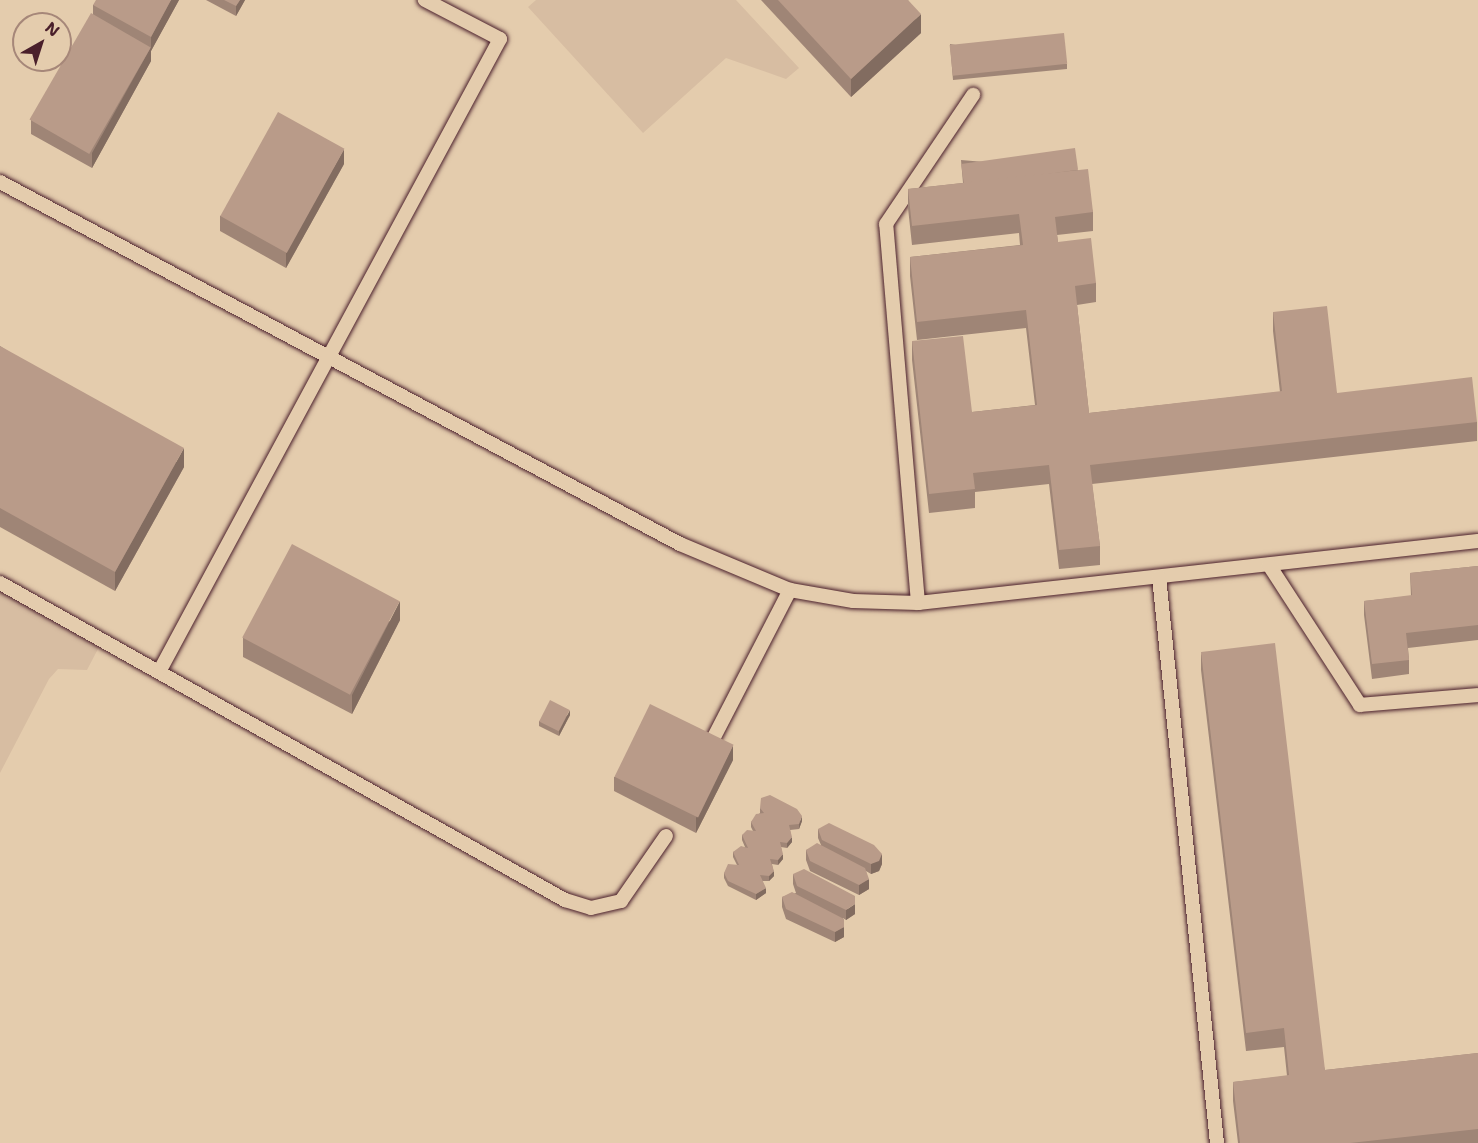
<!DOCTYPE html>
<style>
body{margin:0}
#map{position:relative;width:1478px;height:1143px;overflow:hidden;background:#e4ccad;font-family:"Shantell Sans",sans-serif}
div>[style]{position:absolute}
.built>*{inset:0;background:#d7bda2}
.roads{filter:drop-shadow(0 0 2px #4a1f2b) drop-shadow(0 0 2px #4a1f2b)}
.service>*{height:14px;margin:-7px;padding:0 7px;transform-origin:7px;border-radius:7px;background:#e4ccad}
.wall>*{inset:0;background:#9f8576}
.shaded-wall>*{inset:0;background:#826c60}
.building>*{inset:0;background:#b99b89;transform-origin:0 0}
span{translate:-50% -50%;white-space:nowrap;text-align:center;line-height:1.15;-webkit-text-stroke:5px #e4ccad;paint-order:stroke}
.north{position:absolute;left:12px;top:12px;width:60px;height:60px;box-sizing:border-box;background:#e4ccad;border:2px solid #a68779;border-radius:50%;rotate:39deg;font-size:16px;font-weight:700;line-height:24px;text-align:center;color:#4a1f2b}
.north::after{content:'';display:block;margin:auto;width:21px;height:27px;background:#4a1f2b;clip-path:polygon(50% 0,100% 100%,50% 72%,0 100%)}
</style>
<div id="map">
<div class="built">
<div style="clip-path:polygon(536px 0,736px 0,799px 68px,786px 79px,726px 58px,643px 133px,528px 7px)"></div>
<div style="clip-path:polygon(0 589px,100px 645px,87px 670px,58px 669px,49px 679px,0 773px)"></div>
</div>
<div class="roads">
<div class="service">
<div style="left:0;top:182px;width:770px;rotate:28.03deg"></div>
<div style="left:680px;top:544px;width:119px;rotate:22.7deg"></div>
<div style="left:790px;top:590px;width:64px;rotate:9.9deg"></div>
<div style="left:853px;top:601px;width:65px;rotate:1.8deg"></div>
<div style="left:918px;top:603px;width:563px;rotate:-6.32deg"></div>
<div style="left:1269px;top:565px;width:167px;rotate:57deg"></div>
<div style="left:1360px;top:705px;width:118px;rotate:-4.8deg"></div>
<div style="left:1159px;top:577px;width:569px;rotate:84.15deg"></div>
<div style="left:0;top:583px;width:648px;rotate:29.3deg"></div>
<div style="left:565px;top:900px;width:27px;rotate:17deg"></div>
<div style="left:591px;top:908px;width:31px;rotate:-13deg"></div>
<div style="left:621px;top:901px;width:79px;rotate:-55.3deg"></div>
<div style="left:918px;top:603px;width:380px;rotate:-94.8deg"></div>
<div style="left:886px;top:224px;width:156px;rotate:-56deg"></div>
<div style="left:159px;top:672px;width:719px;rotate:-61.69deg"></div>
<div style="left:500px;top:39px;width:85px;rotate:-152.5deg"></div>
<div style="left:713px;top:739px;width:168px;rotate:-62.7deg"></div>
</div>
</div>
<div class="wall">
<div style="clip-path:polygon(179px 0,151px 51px,151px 61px,92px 168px,31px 134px,31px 120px,93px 14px,93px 5px)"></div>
<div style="clip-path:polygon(206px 0,245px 0,236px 16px)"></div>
<div style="clip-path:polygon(761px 0,908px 0,921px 33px,851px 97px)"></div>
<div style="clip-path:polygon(950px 44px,1067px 64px,1067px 69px,953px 80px)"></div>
<div style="clip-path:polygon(961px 160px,1078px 170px,1093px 212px,1093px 231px,1057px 235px,1058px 242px,1096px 283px,1096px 302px,1077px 305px,1089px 413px,1280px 392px,1273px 331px,1273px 312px,1337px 393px,1477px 422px,1477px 441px,1092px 484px,1100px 546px,1100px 565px,1059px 569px,1049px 484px,975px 492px,975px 508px,929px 513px,912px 360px,912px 341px,972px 412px,1035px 405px,1026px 328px,917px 340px,910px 276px,910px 257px,1020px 245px,1019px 233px,912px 245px,908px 208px,908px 189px,963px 183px)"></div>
<div style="clip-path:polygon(344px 164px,286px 268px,220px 231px,220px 216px)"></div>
<div style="clip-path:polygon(0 346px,184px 467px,115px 591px,0 527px)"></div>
<div style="clip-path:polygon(1478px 566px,1478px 640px,1408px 648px,1409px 660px,1409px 674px,1372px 679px,1364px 615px,1364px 601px,1411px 596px,1410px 573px)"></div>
<div style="clip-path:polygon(400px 620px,352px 714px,243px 657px,243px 638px)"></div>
<div style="clip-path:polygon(1201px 652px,1325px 1070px,1478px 1053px,1478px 1143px,1238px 1143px,1233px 1101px,1233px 1082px,1287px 1076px,1284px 1047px,1246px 1051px,1201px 670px)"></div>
<div style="clip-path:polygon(570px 715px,559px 736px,539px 726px,539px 721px)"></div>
<div style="clip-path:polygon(733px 760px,696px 833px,614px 791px,614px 777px)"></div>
<div style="clip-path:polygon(760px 808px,802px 821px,799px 829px,790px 830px,792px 842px,787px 848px,781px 847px,783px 859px,778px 865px,772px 864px,774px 876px,769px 881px,762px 881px,766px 893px,756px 900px,728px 886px,724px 878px,724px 873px,737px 865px,733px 857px,733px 852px,745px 847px,742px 840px,742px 835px,753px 831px,751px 827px,751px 822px,760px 813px)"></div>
<div style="clip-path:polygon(818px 829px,882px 864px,879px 871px,871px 874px,866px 871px,869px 889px,859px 895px,810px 871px,806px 860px,806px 850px,821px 845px,818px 838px)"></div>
<div style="clip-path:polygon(793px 874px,855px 914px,846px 920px,843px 918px,844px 937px,835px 942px,786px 919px,782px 907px,782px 897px,796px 893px,793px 884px)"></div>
</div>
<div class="shaded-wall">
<div style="clip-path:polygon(171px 0,179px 0,151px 51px,151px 61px,92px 168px,92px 153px,151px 47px,151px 37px)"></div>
<div style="clip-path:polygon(240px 0,245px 0,236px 16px,236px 6px)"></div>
<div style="clip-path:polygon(921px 14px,921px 33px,851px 97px,851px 79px)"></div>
<div style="clip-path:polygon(344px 149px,344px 164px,286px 268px,286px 253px)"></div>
<div style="clip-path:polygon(184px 448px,184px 467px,115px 591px,115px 572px)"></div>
<div style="clip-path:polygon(400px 601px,400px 620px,352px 714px,352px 695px)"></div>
<div style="clip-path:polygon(570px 710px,570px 715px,559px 736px,559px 731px)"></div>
<div style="clip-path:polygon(733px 745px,733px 760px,696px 833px,696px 818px)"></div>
<div style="clip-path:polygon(802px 816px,802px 821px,799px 829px,799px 824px)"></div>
<div style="clip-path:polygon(792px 837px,792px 842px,787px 848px,787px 843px)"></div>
<div style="clip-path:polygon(783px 854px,783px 859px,778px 865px,778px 860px)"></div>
<div style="clip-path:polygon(882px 854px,882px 864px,879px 871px,871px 874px,871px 864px)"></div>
<div style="clip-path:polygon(774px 871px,774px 876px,769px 881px,769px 876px)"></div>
<div style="clip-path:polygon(869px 879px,869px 889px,859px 895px,859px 885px)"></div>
<div style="clip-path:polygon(766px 888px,766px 893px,756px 900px,756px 894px)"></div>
<div style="clip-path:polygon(855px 904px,855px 914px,846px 920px,846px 910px)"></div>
<div style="clip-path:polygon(844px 927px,844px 937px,835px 942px,835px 932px)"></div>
</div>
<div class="building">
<div style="clip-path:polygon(96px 0,171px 0,151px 37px,93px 5px)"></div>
<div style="clip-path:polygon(224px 0,240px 0,236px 6px)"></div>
<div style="clip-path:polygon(778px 0,908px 0,921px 14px,851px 79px)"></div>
<div style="left:91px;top:13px;width:69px;height:123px;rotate:30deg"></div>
<div style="left:1064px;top:33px;width:31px;height:115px;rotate:84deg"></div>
<div style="left:278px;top:112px;width:76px;height:119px;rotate:29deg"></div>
<div style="left:1075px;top:148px;width:22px;height:115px;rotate:82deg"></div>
<div style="clip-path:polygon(1088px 169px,1093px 212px,1055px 217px,1058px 242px,1091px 238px,1096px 283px,1075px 286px,1089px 413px,1282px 391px,1273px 312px,1327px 306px,1337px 393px,1472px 377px,1477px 422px,1090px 465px,1100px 546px,1059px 550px,1049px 465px,973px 473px,975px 489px,929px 494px,912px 341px,963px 336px,972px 412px,1037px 405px,1026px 310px,917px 322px,910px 257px,1023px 245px,1019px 214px,912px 226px,908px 189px)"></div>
<div style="clip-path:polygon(0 346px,184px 448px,115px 572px,0 508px)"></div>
<div style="left:292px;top:544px;width:122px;height:106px;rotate:28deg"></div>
<div style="clip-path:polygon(1478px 566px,1478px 625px,1406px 633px,1409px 660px,1372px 664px,1364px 601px,1412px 595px,1410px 573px)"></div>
<div style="clip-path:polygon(1275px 643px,1325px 1070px,1478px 1053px,1478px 1129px,1350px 1143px,1240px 1143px,1233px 1082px,1289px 1075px,1284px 1028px,1246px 1033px,1201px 652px)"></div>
<div style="left:550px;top:700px;width:22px;height:24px;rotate:27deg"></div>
<div style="left:650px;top:704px;width:93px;height:81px;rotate:26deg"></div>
<div style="clip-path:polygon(770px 795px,797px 809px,802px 816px,799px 824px,789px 825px,792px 837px,787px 843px,780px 842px,783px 854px,778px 860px,770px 859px,774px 871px,769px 876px,760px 875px,766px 888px,756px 894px,728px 881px,724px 873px,728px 864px,739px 865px,733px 852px,741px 846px,748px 848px,742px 835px,747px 830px,756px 831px,751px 822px,756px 814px,764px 813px,760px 808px,761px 798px)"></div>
<div style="clip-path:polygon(829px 823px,874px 845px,882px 854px,879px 861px,871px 864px,822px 840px,818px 829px)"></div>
<div style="clip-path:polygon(817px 843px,865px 868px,869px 879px,859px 885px,810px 861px,806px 850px)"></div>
<div style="clip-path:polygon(804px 869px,855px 896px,855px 904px,846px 910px,797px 886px,793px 874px)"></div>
<div style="clip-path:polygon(792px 892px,844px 919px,844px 927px,835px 932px,786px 909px,782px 897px)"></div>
</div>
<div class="north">N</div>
</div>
